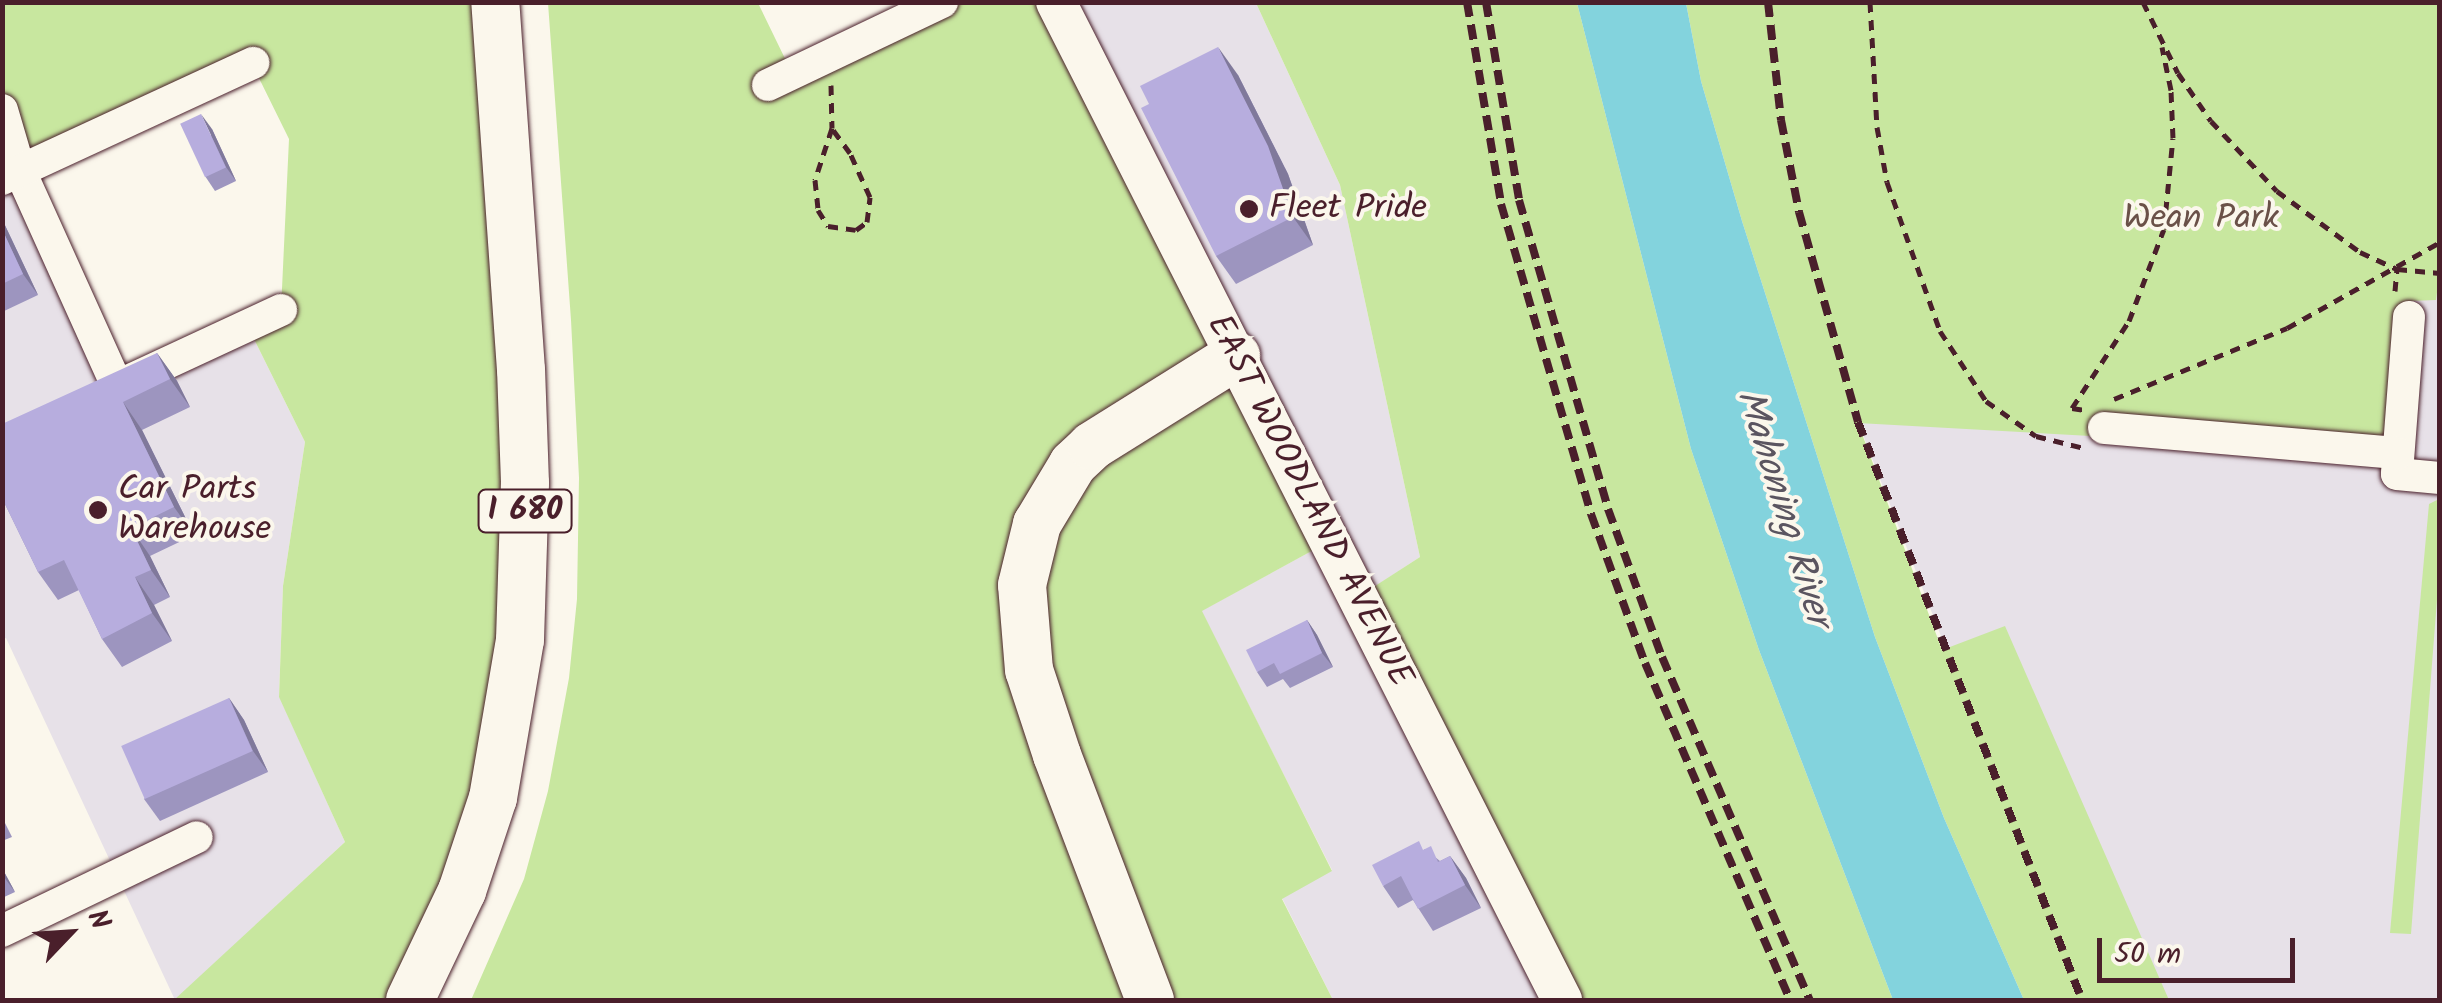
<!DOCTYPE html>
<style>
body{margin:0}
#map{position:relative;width:2442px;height:1003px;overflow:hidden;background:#fbf7ec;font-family:Kalam,sans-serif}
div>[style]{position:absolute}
.built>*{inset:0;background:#e7e1e8}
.green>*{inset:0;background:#c8e79f}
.water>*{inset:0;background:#83d3dd}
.path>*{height:5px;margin-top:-2.5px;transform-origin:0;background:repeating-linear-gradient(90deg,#4a1f2b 0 10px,transparent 0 18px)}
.roads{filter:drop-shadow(0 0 2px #4a1f2b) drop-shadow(0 0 2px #4a1f2b)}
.minor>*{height:32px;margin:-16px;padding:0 16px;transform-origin:16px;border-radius:16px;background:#fbf7ec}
.major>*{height:40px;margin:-20px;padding:0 20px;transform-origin:20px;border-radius:20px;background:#fbf7ec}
.highway>*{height:48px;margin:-24px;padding:0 24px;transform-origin:24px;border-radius:24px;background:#fbf7ec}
.rail>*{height:8px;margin-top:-4px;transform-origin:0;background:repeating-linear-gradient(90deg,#4a1f2b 0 15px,transparent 0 23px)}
.wall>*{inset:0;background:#9d95bf}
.shaded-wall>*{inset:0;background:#80799b}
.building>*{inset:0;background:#b7adde;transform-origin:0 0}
.dots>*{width:28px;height:28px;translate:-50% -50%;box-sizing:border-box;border:5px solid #fbf7ec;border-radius:50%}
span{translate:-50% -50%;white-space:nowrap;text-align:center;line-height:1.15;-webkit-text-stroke:8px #fbf7ec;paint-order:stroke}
.shield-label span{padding:2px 8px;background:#fbf7ec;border:2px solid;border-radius:8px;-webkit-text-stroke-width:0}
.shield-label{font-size:32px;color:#4a1f2b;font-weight:700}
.poi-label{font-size:35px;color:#4a1f2b}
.left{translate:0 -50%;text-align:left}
.park-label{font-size:35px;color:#6a5148}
.street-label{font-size:35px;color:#4a1f2b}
.water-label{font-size:38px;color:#5b5560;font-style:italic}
.frame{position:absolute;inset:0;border:5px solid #4a1f2b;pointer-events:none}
.north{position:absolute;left:20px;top:883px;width:100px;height:100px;-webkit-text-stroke:8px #fbf7ec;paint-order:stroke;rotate:65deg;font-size:28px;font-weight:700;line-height:40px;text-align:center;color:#4a1f2b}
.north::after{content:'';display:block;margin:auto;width:35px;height:45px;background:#4a1f2b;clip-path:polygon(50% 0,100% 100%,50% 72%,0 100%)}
.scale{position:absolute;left:2097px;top:938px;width:198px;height:45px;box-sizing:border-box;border:5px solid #4a1f2b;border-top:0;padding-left:12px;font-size:30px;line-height:35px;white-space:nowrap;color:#4a1f2b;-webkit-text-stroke:8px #fbf7ec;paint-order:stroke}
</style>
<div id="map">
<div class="built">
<div style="clip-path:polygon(1056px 3px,1256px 3px,1340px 185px,1420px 557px,1359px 597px,1562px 1000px,1333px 1000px,1282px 898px,1332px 870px,1201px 611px,1330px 541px)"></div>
<div style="clip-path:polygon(20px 171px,117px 386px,254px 339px,305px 442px,283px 586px,279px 696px,345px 842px,175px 1000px,6px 638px,3px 639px,2px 179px)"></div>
<div style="clip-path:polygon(2412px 276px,2439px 278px,2439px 1000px,2082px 1000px,1858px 422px,2398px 452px)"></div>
</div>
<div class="green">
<div style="clip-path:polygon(3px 3px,495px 3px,520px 640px,410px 1000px,174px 1000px,345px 842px,279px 697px,283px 586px,305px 442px,254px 339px,281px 310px,289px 139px,252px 64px,20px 171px,3px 110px)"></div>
<div style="clip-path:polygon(548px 3px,758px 3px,792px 73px,942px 3px,1056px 3px,1330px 541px,1202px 611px,1332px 871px,1282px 899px,1333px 1000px,471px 1000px,524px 879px,548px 791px,569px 678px,577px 599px,579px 478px,571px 320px)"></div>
<div style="clip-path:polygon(1256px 3px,1577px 3px,1691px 449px,1759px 650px,1893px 1000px,1562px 1000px,1358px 597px,1420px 557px,1340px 185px)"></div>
<div style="clip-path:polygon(1686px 3px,2439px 3px,2439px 277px,2436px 300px,2410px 301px,2398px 453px,1858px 423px,1942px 650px,2005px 626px,2169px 1000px,2024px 1000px,1944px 818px,1875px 637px,1742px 221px,1701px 81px)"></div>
<div style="clip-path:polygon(2439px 499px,2439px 574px,2411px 934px,2390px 933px,2429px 504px)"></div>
</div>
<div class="water">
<div style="clip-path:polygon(1577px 3px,1686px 3px,1701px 81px,1742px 221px,1875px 637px,1944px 818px,2024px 1000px,1893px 1000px,1759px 650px,1691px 449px)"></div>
</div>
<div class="path">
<div style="left:1870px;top:2px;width:125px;rotate:86.8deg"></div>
<div style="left:1877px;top:127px;width:56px;rotate:79.7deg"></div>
<div style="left:1887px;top:182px;width:158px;rotate:70.4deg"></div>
<div style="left:1940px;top:331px;width:84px;rotate:56.7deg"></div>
<div style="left:1986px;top:401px;width:61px;rotate:35deg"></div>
<div style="left:2036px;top:436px;width:49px;rotate:14deg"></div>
<div style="left:2143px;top:2px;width:79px;rotate:63.8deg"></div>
<div style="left:2178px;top:73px;width:58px;rotate:55.5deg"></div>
<div style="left:2211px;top:121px;width:96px;rotate:46.7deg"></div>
<div style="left:2277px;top:191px;width:103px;rotate:36.3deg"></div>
<div style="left:2360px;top:252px;width:41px;rotate:24.7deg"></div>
<div style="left:2397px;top:269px;width:43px;rotate:5.3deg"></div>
<div style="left:831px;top:85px;width:43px;rotate:88.7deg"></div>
<div style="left:832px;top:128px;width:55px;rotate:108.1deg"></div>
<div style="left:815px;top:180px;width:30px;rotate:84deg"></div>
<div style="left:818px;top:210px;width:19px;rotate:58deg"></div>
<div style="left:828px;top:226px;width:28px;rotate:8deg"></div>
<div style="left:856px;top:230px;width:14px;rotate:-36deg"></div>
<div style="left:867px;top:222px;width:25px;rotate:-83deg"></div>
<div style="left:870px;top:197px;width:48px;rotate:-114.4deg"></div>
<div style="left:850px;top:153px;width:31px;rotate:-126deg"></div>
<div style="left:2395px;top:291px;width:22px;rotate:-85deg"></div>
<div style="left:2114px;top:399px;width:187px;rotate:-22.3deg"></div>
<div style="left:2287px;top:328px;width:176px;rotate:-29.3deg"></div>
<div style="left:2072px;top:408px;width:13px;rotate:9deg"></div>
<div style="left:2072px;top:408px;width:104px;rotate:-56.8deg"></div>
<div style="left:2129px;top:321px;width:98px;rotate:-69.2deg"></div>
<div style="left:2164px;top:229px;width:91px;rotate:-84.4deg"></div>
<div style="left:2173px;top:138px;width:48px;rotate:-92.4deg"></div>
<div style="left:2171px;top:90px;width:44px;rotate:-101.8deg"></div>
</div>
<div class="roads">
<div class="minor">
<div style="left:768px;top:85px;width:193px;rotate:-25.5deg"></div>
<div style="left:2px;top:110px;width:64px;rotate:73.6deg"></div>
<div style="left:20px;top:171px;width:236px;rotate:65.7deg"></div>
<div style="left:2px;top:179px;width:277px;rotate:-24.8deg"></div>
<div style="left:2409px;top:317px;width:157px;rotate:94.4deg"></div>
<div style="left:2397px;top:474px;width:43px;rotate:5.3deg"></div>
<div style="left:126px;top:382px;width:171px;rotate:-24.9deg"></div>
<div style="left:2104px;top:428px;width:295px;rotate:4.9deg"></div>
<div style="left:2px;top:931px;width:216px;rotate:-25.7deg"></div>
</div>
<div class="major">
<div style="left:1056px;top:2px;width:1119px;rotate:63.11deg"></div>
</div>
<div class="highway">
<div style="left:410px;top:1000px;width:121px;rotate:-64.5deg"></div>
<div style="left:462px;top:891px;width:98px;rotate:-71.6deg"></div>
<div style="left:493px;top:798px;width:160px;rotate:-80.3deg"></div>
<div style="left:520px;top:640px;width:157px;rotate:-88.2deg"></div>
<div style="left:525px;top:483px;width:113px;rotate:-92deg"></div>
<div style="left:521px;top:370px;width:369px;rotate:-94deg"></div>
<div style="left:1150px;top:1000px;width:262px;rotate:-110.8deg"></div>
<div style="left:1057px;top:755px;width:89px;rotate:-108.2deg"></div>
<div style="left:1029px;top:670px;width:85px;rotate:-94.7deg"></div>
<div style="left:1022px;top:585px;width:63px;rotate:-76.2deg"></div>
<div style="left:1037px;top:524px;width:70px;rotate:-59deg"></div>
<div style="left:1073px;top:464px;width:26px;rotate:-43deg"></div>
<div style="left:1092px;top:446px;width:170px;rotate:-32deg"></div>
</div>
</div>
<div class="rail">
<div style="left:1467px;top:2px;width:205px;rotate:80.4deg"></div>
<div style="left:1501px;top:204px;width:323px;rotate:73.8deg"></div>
<div style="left:1591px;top:514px;width:158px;rotate:70.1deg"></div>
<div style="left:1645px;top:663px;width:367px;rotate:66.7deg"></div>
<div style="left:1486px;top:2px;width:201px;rotate:80.5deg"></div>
<div style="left:1519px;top:200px;width:322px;rotate:73.9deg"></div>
<div style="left:1608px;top:509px;width:158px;rotate:70deg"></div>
<div style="left:1662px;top:657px;width:374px;rotate:66.7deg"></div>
<div style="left:1768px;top:2px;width:119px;rotate:83.7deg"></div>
<div style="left:1781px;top:120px;width:94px;rotate:78.9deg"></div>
<div style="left:1799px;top:212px;width:218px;rotate:74.3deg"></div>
<div style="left:1858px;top:422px;width:620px;rotate:68.82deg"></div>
</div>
<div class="wall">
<div style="clip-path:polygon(1238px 75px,1288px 174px,1313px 245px,1236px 284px,1216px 256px)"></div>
<div style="clip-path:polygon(212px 129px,236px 181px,215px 191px,205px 176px)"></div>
<div style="clip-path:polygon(2px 219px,38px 295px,2px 312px)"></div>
<div style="clip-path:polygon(157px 353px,177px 381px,190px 407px,142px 430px,194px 535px,150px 556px,170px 597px,154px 605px,172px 641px,122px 667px,102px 639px,79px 590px,58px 600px,38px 572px,2px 498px)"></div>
<div style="clip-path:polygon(1307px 620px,1317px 635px,1333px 667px,1290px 688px,1283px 679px,1267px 687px,1257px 672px)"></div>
<div style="clip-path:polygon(229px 698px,244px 720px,268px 772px,160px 821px,144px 799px)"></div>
<div style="clip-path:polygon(2px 817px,12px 837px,2px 841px)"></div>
<div style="clip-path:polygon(1425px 849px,1440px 861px,1450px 856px,1466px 878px,1481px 908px,1433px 931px,1413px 900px,1398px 908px,1383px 886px)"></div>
<div style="clip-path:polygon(2px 868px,15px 892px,2px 898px)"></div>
</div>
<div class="shaded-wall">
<div style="clip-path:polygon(1218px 47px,1238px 75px,1288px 174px,1313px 245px,1293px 217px)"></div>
<div style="clip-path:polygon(201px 114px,212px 129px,236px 181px,226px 167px)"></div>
<div style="clip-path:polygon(2px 219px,38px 295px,23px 274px,2px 229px)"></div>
<div style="clip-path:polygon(157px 353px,177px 381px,190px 407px,170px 379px)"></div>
<div style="clip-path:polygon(123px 402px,142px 430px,194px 535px,174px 507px)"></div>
<div style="clip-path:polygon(131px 528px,150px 556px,170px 597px,151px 570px)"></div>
<div style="clip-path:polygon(135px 577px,154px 605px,172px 641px,152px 613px)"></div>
<div style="clip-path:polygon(1307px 620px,1317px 635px,1333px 667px,1322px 653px)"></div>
<div style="clip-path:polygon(229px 698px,244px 720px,268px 772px,253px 751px)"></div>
<div style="clip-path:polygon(1450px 856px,1466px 878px,1481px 908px,1465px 885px)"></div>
<div style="clip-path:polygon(2px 868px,15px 892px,4px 877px)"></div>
</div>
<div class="building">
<div style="clip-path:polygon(1218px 47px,1268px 146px,1293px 217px,1216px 256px,1141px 108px,1149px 104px,1140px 86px)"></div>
<div style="left:201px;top:114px;width:59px;height:23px;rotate:65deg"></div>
<div style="clip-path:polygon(2px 229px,23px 274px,2px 284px)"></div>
<div style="clip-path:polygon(157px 353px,170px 379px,123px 402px,174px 507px,131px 528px,151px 570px,135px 577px,152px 613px,102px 639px,64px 560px,38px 572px,2px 498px,2px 424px)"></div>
<div style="clip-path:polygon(1307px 620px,1322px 653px,1280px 674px,1274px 663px,1257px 672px,1246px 650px)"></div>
<div style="left:229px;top:698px;width:58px;height:118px;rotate:66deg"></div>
<div style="clip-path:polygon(1419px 841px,1423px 850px,1431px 846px,1438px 862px,1450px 856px,1465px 885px,1418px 909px,1401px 876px,1383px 886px,1372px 865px)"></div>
</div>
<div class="dots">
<div style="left:1249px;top:209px;background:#4a1f2b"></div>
<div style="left:98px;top:510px;background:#4a1f2b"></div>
</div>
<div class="shield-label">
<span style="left:525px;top:511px">I 680</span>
</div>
<div class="poi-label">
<span class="left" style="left:1269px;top:209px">Fleet Pride</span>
<span class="left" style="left:118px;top:510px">Car Parts<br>Warehouse</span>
</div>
<div class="park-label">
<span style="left:2201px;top:219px">Wean Park</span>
</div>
<div class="street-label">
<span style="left:1309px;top:501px;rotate:63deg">EAST WOODLAND AVENUE</span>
</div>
<div class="water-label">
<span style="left:1782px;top:508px;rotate:73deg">Mahoning River</span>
</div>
<div class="frame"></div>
<div class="north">N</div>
<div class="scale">50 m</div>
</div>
